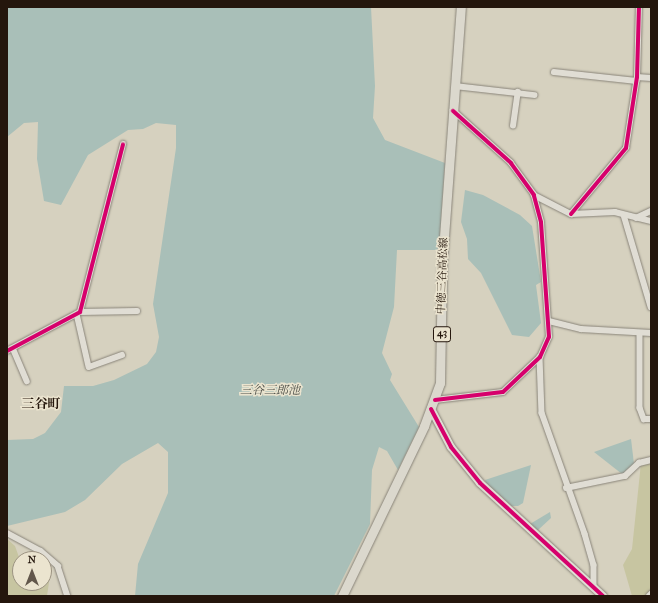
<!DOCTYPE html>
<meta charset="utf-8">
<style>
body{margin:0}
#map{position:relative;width:658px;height:603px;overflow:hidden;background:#d6d1bf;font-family:"IM FELL French Canon","Noto Serif JP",serif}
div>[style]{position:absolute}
.green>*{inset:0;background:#c7c5a1}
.water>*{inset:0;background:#a9bfb8}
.roads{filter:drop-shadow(0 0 1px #898479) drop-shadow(0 0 1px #898479)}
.street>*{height:5.5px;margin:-2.75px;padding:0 2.75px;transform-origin:2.75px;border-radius:2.75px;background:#e0ddd4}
.secondary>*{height:8px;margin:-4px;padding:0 4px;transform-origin:4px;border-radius:4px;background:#e0ddd4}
.primary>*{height:9px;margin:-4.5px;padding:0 4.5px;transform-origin:4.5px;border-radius:4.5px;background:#dbd8cd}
.cycleway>*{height:4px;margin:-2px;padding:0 2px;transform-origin:2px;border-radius:2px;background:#d6006c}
span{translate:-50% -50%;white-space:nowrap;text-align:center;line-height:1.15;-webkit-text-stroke:3px #ebe4cf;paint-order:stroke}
.shield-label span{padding:1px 3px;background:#ebe4cf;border:1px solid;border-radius:3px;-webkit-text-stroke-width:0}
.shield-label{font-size:10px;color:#24160c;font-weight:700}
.street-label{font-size:11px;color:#24160c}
.water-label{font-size:12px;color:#4c4e47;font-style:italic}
.quarter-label{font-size:13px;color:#24160c;font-weight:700}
.frame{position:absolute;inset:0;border:8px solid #24160c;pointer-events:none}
.north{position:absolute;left:12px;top:551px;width:40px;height:40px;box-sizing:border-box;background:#ebe4cf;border:1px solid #9b9281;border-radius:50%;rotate:0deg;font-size:11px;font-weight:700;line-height:16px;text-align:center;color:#24160c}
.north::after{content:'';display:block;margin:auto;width:14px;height:18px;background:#62574b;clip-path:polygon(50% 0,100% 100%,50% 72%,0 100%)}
</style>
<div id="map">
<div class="green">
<div style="clip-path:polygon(641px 463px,651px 463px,651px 596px,632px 596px,623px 565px,632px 549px)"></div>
<div style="clip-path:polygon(7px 539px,15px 546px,20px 560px,20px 583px,44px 583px,44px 560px,51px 569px,47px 596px,7px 596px)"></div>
</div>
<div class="water">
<div style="clip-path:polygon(7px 7px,371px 7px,375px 86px,373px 118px,385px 140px,445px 163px,439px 250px,397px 250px,394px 307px,382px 353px,392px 374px,390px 380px,419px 427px,398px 470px,387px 451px,379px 447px,372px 470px,370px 524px,334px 596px,135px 596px,138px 564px,168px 493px,168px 452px,158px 443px,122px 464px,85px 500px,65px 512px,7px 526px,7px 440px,33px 439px,45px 433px,61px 412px,64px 386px,93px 386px,114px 380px,147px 364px,156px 352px,159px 337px,153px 304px,176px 148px,176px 125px,156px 123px,143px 129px,128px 130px,88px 155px,61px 205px,44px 201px,37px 159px,38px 122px,24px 123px,7px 137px)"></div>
<div style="clip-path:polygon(465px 190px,483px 195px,520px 215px,532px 226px,541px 282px,536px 285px,541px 323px,529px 337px,512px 335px,481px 273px,468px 259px,467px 239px,461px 222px)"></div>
<div style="clip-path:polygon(631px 439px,634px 464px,626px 473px,622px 474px,594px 452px)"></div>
<div style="clip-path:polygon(531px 465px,523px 503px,518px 506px,510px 506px,487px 486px,485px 480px)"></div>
<div style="clip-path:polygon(550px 512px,551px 518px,537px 531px,530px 524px)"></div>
</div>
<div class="roads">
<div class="street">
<div style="left:554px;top:72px;width:83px;rotate:6.2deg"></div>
<div style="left:637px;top:77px;width:14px;rotate:4deg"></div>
<div style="left:455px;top:86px;width:80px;rotate:6.5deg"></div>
<div style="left:513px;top:126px;width:34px;rotate:-82deg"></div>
<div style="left:534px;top:195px;width:42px;rotate:27.2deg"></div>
<div style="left:571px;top:214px;width:44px;rotate:-2.6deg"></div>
<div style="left:615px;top:212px;width:37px;rotate:14deg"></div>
<div style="left:571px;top:214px;width:86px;rotate:-50.2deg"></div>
<div style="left:626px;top:148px;width:72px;rotate:-81.2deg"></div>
<div style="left:637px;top:77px;width:70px;rotate:-88.4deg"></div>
<div style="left:624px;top:215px;width:96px;rotate:73.6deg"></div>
<div style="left:636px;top:218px;width:17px;rotate:-25deg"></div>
<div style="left:80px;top:312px;width:57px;rotate:-1deg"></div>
<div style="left:77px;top:314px;width:54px;rotate:77.2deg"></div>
<div style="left:89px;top:367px;width:35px;rotate:-20deg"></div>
<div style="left:549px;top:321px;width:33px;rotate:14deg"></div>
<div style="left:581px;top:329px;width:70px;rotate:3.3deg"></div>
<div style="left:640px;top:333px;width:75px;rotate:90deg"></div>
<div style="left:640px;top:408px;width:12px;rotate:70deg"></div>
<div style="left:644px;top:419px;width:7px"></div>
<div style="left:13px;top:348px;width:36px;rotate:67deg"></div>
<div style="left:7px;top:351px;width:83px;rotate:-28.1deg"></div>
<div style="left:80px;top:312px;width:173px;rotate:-75.6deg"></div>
<div style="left:540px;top:357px;width:56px;rotate:88deg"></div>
<div style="left:542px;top:413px;width:128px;rotate:70.4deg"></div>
<div style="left:585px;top:534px;width:32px;rotate:74deg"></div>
<div style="left:594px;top:565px;width:23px;rotate:90deg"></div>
<div style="left:435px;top:400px;width:68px;rotate:-6.7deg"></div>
<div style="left:503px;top:392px;width:51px;rotate:-43.4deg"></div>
<div style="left:540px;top:357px;width:22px;rotate:-66deg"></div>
<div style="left:549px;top:337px;width:115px;rotate:-94deg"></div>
<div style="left:541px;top:222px;width:28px;rotate:-105deg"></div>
<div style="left:534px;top:195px;width:39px;rotate:-126deg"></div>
<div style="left:511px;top:163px;width:78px;rotate:-138.1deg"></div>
<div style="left:566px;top:488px;width:60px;rotate:-11.5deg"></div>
<div style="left:625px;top:476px;width:19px;rotate:-43deg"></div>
<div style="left:639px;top:463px;width:12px;rotate:-14deg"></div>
<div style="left:7px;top:533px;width:38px;rotate:28deg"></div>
<div style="left:41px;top:551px;width:23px;rotate:41deg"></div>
<div style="left:58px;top:566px;width:32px;rotate:72deg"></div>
<div style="left:649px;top:596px;width:3px;rotate:-45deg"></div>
</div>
<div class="secondary">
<div style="left:431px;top:409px;width:43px;rotate:62.2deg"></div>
<div style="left:451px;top:447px;width:46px;rotate:51.1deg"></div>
<div style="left:480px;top:483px;width:167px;rotate:42.6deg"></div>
</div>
<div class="primary">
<div style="left:342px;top:596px;width:189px;rotate:-64.2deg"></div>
<div style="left:424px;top:426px;width:46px;rotate:-69.6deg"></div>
<div style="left:440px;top:383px;width:119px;rotate:-89deg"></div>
<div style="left:442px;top:264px;width:258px;rotate:-85.8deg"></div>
</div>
</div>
<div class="cycleway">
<div style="left:571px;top:214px;width:86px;rotate:-50.2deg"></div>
<div style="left:626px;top:148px;width:72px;rotate:-81.2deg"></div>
<div style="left:637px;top:77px;width:70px;rotate:-88.4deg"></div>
<div style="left:7px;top:351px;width:83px;rotate:-28.1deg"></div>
<div style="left:80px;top:312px;width:173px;rotate:-75.6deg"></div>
<div style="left:435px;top:400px;width:68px;rotate:-6.7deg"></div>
<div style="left:503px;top:392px;width:51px;rotate:-43.4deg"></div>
<div style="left:540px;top:357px;width:22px;rotate:-66deg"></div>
<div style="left:549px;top:337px;width:115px;rotate:-94deg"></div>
<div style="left:541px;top:222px;width:28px;rotate:-105deg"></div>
<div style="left:534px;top:195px;width:39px;rotate:-126deg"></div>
<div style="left:511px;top:163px;width:78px;rotate:-138.1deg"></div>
<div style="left:431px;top:409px;width:43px;rotate:62.2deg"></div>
<div style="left:451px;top:447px;width:46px;rotate:51.1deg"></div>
<div style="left:480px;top:483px;width:167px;rotate:42.6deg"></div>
</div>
<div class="shield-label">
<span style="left:442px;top:334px">43</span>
</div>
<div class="street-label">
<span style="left:443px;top:276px;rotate:-88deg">中徳三谷高松線</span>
</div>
<div class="water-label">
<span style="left:270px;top:391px">三谷三郎池</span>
</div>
<div class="quarter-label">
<span style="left:41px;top:404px">三谷町</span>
</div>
<div class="frame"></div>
<div class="north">N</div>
</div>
